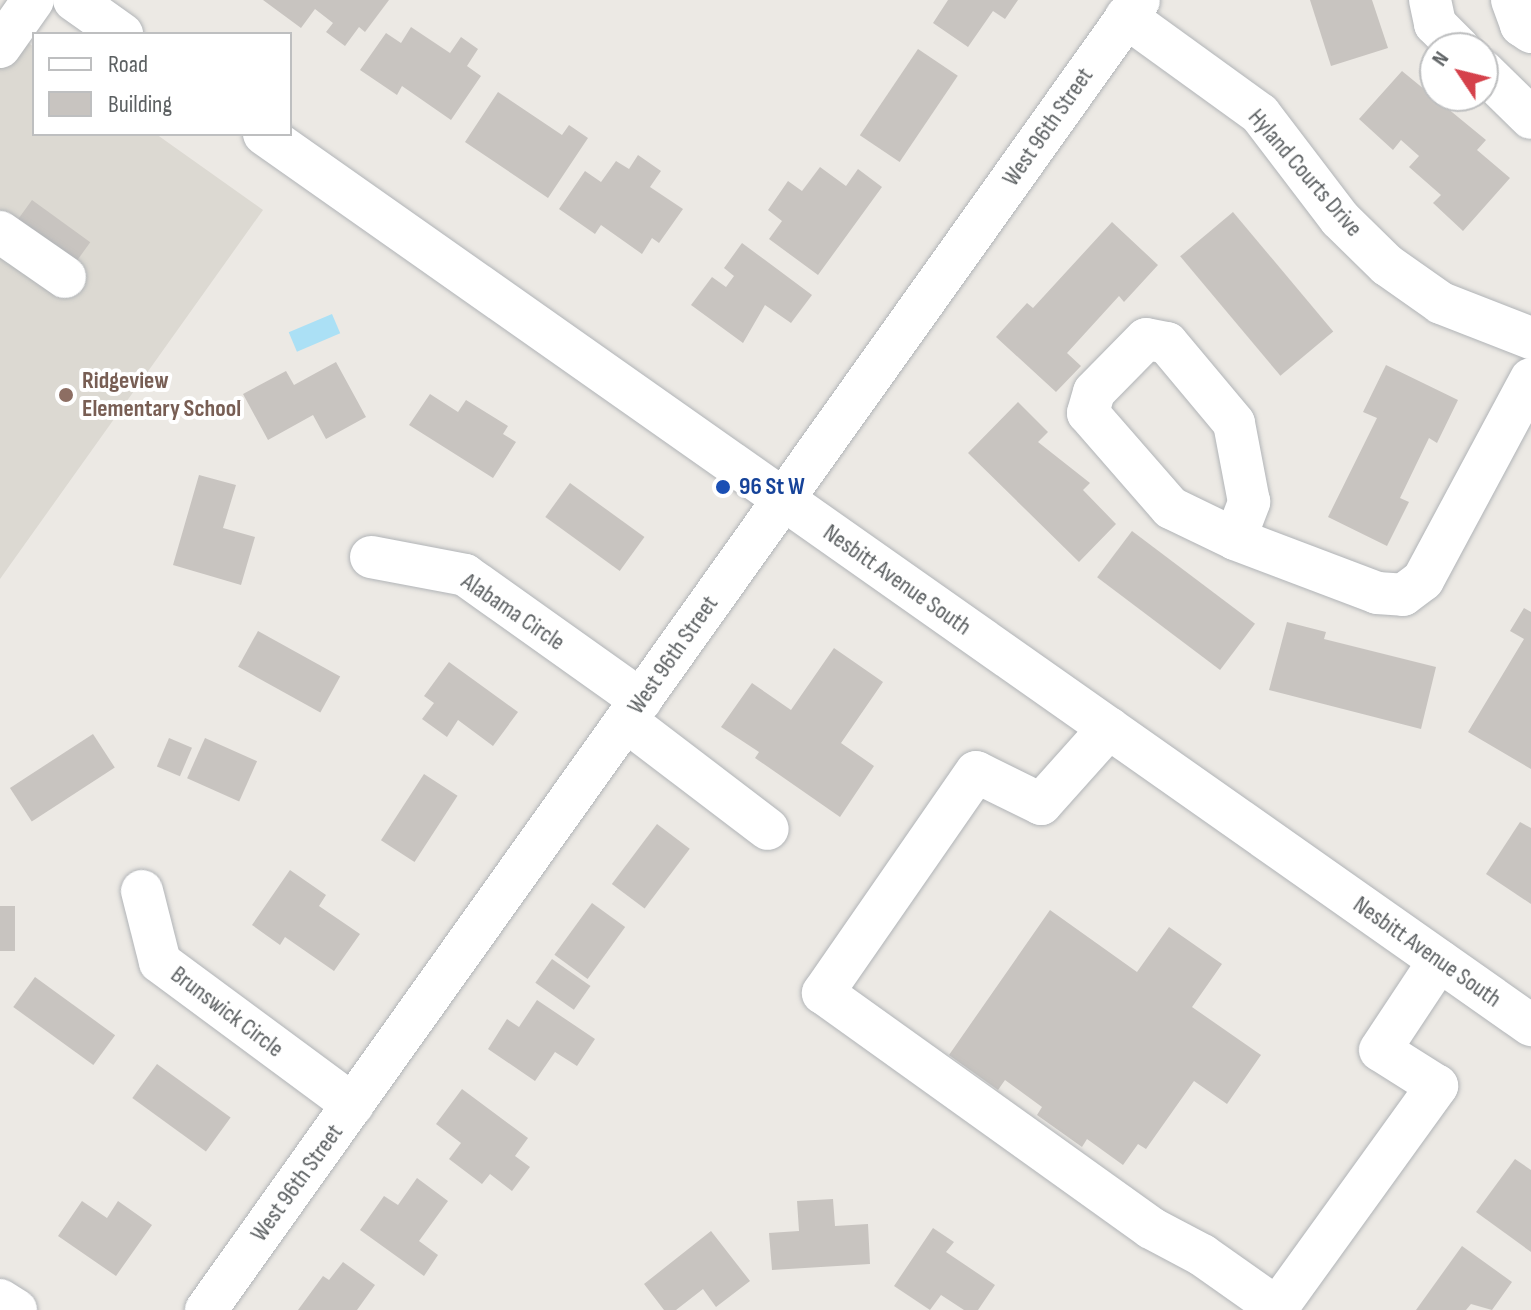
<!DOCTYPE html>
<style>
body{margin:0}
#map{position:relative;width:1531px;height:1310px;overflow:hidden;background:#ece9e4;font-family:"Sofia Sans Condensed",sans-serif}
div>[style]{position:absolute}
.education>*{inset:0;background:#dcd9d2}
.water>*{inset:0;background:#abe0f5;transform-origin:0 0}
.building>*{inset:0;background:#c8c4c0;transform-origin:0 0}
.roads{filter:drop-shadow(0 0 2px #b1b4b7) drop-shadow(0 0 2px #b1b4b7)}
.minor>*{height:42px;margin:-21px;padding:0 21px;transform-origin:21px;border-radius:21px;background:#fff}
.dots>*{width:22px;height:22px;translate:-50% -50%;box-sizing:border-box;border:4px solid #fff;border-radius:50%}
span{translate:-50% -50%;white-space:nowrap;text-align:center;line-height:1.15;-webkit-text-stroke:8px #fff;paint-order:stroke}
.street-label{font-size:24px;color:#5c6062}
.education-label{font-size:24px;color:#785e54;font-weight:700}
.left{translate:0 -50%;text-align:left}
.transit-label{font-size:24px;color:#164399;font-weight:700}
.legend{position:absolute;left:32px;top:32px;width:260px;height:104px;box-sizing:border-box;background:#fff;border:2px solid #bebfc0;margin:0;padding:10px 14px;list-style:none;font-size:24px;color:#5c6062}
.legend li{display:flex;align-items:center;gap:16px;height:40px}
.legend b{width:40px;border:2px solid #bebfc0}
.north{position:absolute;left:1419px;top:32px;width:80px;height:80px;box-sizing:border-box;background:#fff;border:2px solid #bebfc0;border-radius:50%;rotate:305deg;font-size:22px;font-weight:700;line-height:32px;text-align:center;color:#5c6062}
.north::after{content:'';display:block;margin:auto;width:28px;height:36px;background:#d5414b;clip-path:polygon(50% 0,100% 100%,50% 72%,0 100%)}
</style>
<div id="map">
<div class="education">
<div style="clip-path:polygon(0 23px,34px 47px,34px 134px,156px 134px,263px 210px,0 579px)"></div>
</div>
<div class="water">
<div style="left:332px;top:314px;width:21px;height:47px;rotate:67deg"></div>
</div>
<div class="building">
<div style="clip-path:polygon(263px 0,389px 0,365px 32px,359px 27px,345px 46px,326px 32px,333px 23px,315px 9px,301px 28px)"></div>
<div style="clip-path:polygon(948px 0,1018px 0,1005px 19px,993px 11px,968px 47px,933px 23px)"></div>
<div style="clip-path:polygon(1310px 0,1372px 0,1388px 48px,1331px 66px)"></div>
<div style="clip-path:polygon(411px 27px,450px 53px,461px 37px,478px 49px,467px 66px,481px 76px,451px 120px,402px 86px,397px 95px,360px 70px,386px 33px,401px 43px)"></div>
<div style="left:918px;top:49px;width:48px;height:104px;rotate:34deg"></div>
<div style="clip-path:polygon(1402px 71px,1486px 140px,1477px 150px,1510px 178px,1463px 231px,1433px 203px,1441px 195px,1409px 167px,1419px 156px,1401px 140px,1393px 150px,1359px 119px)"></div>
<div style="clip-path:polygon(498px 92px,562px 135px,569px 125px,588px 138px,548px 198px,465px 142px)"></div>
<div style="clip-path:polygon(638px 155px,661px 171px,650px 187px,683px 209px,659px 243px,652px 238px,642px 254px,601px 225px,595px 234px,559px 209px,585px 171px,601px 182px,616px 161px,629px 169px)"></div>
<div style="clip-path:polygon(820px 167px,846px 186px,858px 169px,882px 187px,818px 275px,769px 239px,782px 221px,768px 210px,788px 181px,802px 191px)"></div>
<div style="left:32px;top:200px;width:72px;height:53px;rotate:36deg"></div>
<div style="left:1233px;top:212px;width:156px;height:69px;rotate:50deg"></div>
<div style="clip-path:polygon(1112px 222px,1158px 265px,1124px 302px,1119px 296px,1067px 353px,1081px 366px,1056px 392px,996px 337px,1027px 303px,1033px 308px)"></div>
<div style="clip-path:polygon(742px 243px,812px 295px,791px 323px,765px 305px,743px 343px,691px 305px,712px 277px,726px 287px,734px 276px,724px 268px)"></div>
<div style="clip-path:polygon(336px 362px,366px 417px,326px 439px,313px 415px,268px 440px,243px 394px,286px 371px,294px 385px)"></div>
<div style="clip-path:polygon(1386px 365px,1458px 400px,1437px 443px,1429px 438px,1400px 498px,1409px 502px,1387px 546px,1328px 517px,1377px 418px,1363px 412px)"></div>
<div style="clip-path:polygon(430px 394px,458px 412px,466px 400px,508px 426px,503px 434px,516px 442px,493px 478px,409px 425px)"></div>
<div style="clip-path:polygon(1018px 402px,1048px 432px,1038px 442px,1090px 483px,1083px 490px,1116px 524px,1079px 562px,968px 453px)"></div>
<div style="clip-path:polygon(199px 475px,236px 485px,223px 528px,255px 537px,241px 585px,173px 565px)"></div>
<div style="left:570px;top:483px;width:92px;height:42px;rotate:36deg"></div>
<div style="left:1132px;top:531px;width:154px;height:58px;rotate:37deg"></div>
<div style="clip-path:polygon(1524px 608px,1531px 612px,1531px 769px,1468px 732px,1524px 639px,1510px 631px)"></div>
<div style="clip-path:polygon(1287px 622px,1326px 632px,1324px 639px,1436px 667px,1421px 729px,1269px 690px)"></div>
<div style="left:258px;top:631px;width:94px;height:41px;rotate:29deg"></div>
<div style="clip-path:polygon(834px 648px,883px 682px,841px 743px,874px 766px,840px 817px,755px 758px,759px 752px,721px 727px,752px 683px,791px 710px)"></div>
<div style="clip-path:polygon(449px 662px,518px 712px,493px 746px,458px 720px,447px 737px,422px 719px,434px 703px,424px 696px)"></div>
<div style="left:93px;top:734px;width:40px;height:99px;rotate:57deg"></div>
<div style="left:169px;top:738px;width:25px;height:31px;rotate:23deg"></div>
<div style="left:205px;top:738px;width:57px;height:44px;rotate:24deg"></div>
<div style="left:424px;top:774px;width:40px;height:79px;rotate:33deg"></div>
<div style="clip-path:polygon(1520px 822px,1531px 828px,1531px 904px,1486px 874px)"></div>
<div style="left:657px;top:824px;width:41px;height:75px;rotate:37deg"></div>
<div style="clip-path:polygon(290px 870px,326px 895px,319px 906px,360px 934px,334px 971px,285px 937px,280px 945px,252px 925px)"></div>
<div style="left:592px;top:903px;width:41px;height:64px;rotate:36deg"></div>
<div style="left:0;top:906px;width:15px;height:45px"></div>
<div style="clip-path:polygon(1050px 910px,1137px 972px,1169px 927px,1222px 964px,1192px 1007px,1261px 1055px,1227px 1104px,1194px 1081px,1146px 1149px,1138px 1144px,1123px 1165px,1087px 1139px,1082px 1147px,1037px 1115px,1042px 1107px,1005px 1080px,998px 1090px,949px 1055px)"></div>
<div style="left:552px;top:959px;width:47px;height:29px;rotate:35deg"></div>
<div style="left:35px;top:977px;width:99px;height:37px;rotate:36deg"></div>
<div style="clip-path:polygon(537px 1000px,595px 1039px,577px 1066px,555px 1052px,535px 1081px,488px 1049px,507px 1019px,519px 1027px)"></div>
<div style="left:157px;top:1064px;width:91px;height:42px;rotate:36deg"></div>
<div style="clip-path:polygon(462px 1089px,528px 1138px,515px 1156px,530px 1167px,512px 1191px,490px 1174px,482px 1184px,449px 1159px,461px 1143px,436px 1124px)"></div>
<div style="clip-path:polygon(1515px 1159px,1531px 1170px,1531px 1252px,1476px 1212px)"></div>
<div style="clip-path:polygon(417px 1178px,448px 1201px,419px 1241px,438px 1255px,424px 1276px,360px 1230px,384px 1196px,398px 1205px)"></div>
<div style="clip-path:polygon(833px 1199px,835px 1226px,868px 1224px,870px 1264px,772px 1270px,769px 1233px,799px 1231px,797px 1201px)"></div>
<div style="clip-path:polygon(82px 1201px,107px 1218px,118px 1201px,152px 1225px,116px 1276px,58px 1236px)"></div>
<div style="clip-path:polygon(933px 1228px,954px 1242px,946px 1252px,995px 1285px,978px 1310px,964px 1310px,941px 1295px,930px 1310px,894px 1286px)"></div>
<div style="clip-path:polygon(711px 1231px,750px 1281px,716px 1307px,703px 1289px,676px 1310px,664px 1310px,644px 1284px)"></div>
<div style="clip-path:polygon(1462px 1246px,1512px 1282px,1492px 1310px,1471px 1304px,1466px 1310px,1416px 1310px)"></div>
<div style="clip-path:polygon(343px 1262px,375px 1285px,357px 1310px,298px 1310px,323px 1276px,329px 1280px)"></div>
</div>
<div class="roads">
<div class="minor">
<div style="left:74px;top:0;width:59px;rotate:35.3deg"></div>
<div style="left:1430px;top:0;width:25px;rotate:78deg"></div>
<div style="left:1435px;top:24px;width:34px;rotate:45deg"></div>
<div style="left:1512px;top:0;width:27px;rotate:70deg"></div>
<div style="left:1521px;top:25px;width:12px;rotate:35deg"></div>
<div style="left:1126px;top:17px;width:165px;rotate:35.9deg"></div>
<div style="left:1260px;top:114px;width:132px;rotate:52.7deg"></div>
<div style="left:1340px;top:219px;width:66px;rotate:44.4deg"></div>
<div style="left:1387px;top:265px;width:66px;rotate:35.1deg"></div>
<div style="left:1441px;top:303px;width:97px;rotate:21.3deg"></div>
<div style="left:0;top:47px;width:57px;rotate:-54.9deg"></div>
<div style="left:1483px;top:71px;width:67px;rotate:44.4deg"></div>
<div style="left:264px;top:134px;width:1549px;rotate:35.12deg"></div>
<div style="left:0;top:232px;width:79px;rotate:34.7deg"></div>
<div style="left:1235px;top:539px;width:40px;rotate:-69deg"></div>
<div style="left:1249px;top:502px;width:80px;rotate:-100.8deg"></div>
<div style="left:1234px;top:423px;width:104px;rotate:-129.9deg"></div>
<div style="left:1167px;top:343px;width:21px;rotate:-169deg"></div>
<div style="left:1146px;top:339px;width:74px;rotate:134.5deg"></div>
<div style="left:1094px;top:392px;width:22px;rotate:106deg"></div>
<div style="left:1088px;top:413px;width:126px;rotate:48.9deg"></div>
<div style="left:1171px;top:508px;width:71px;rotate:25.8deg"></div>
<div style="left:1235px;top:539px;width:152px;rotate:20.8deg"></div>
<div style="left:1377px;top:593px;width:26px;rotate:4deg"></div>
<div style="left:1403px;top:595px;width:25px;rotate:-37deg"></div>
<div style="left:1423px;top:580px;width:228px;rotate:-61.8deg"></div>
<div style="left:371px;top:557px;width:96px;rotate:10.8deg"></div>
<div style="left:465px;top:575px;width:216px;rotate:35.4deg"></div>
<div style="left:626px;top:721px;width:178px;rotate:37.3deg"></div>
<div style="left:1109px;top:728px;width:102px;rotate:131.8deg"></div>
<div style="left:1041px;top:804px;width:72px;rotate:-153.8deg"></div>
<div style="left:976px;top:772px;width:269px;rotate:124.7deg"></div>
<div style="left:823px;top:993px;width:403px;rotate:35.6deg"></div>
<div style="left:1151px;top:1228px;width:58px;rotate:27.9deg"></div>
<div style="left:1202px;top:1255px;width:92px;rotate:35.2deg"></div>
<div style="left:1277px;top:1308px;width:274px;rotate:-54.2deg"></div>
<div style="left:1437px;top:1086px;width:67px;rotate:-147.7deg"></div>
<div style="left:1380px;top:1050px;width:107px;rotate:-56.5deg"></div>
<div style="left:142px;top:891px;width:73px;rotate:75.8deg"></div>
<div style="left:160px;top:962px;width:240px;rotate:36.5deg"></div>
<div style="left:0;top:1300px;width:19px;rotate:32deg"></div>
<div style="left:206px;top:1310px;width:1608px;rotate:-54.54deg"></div>
</div>
</div>
<div class="dots">
<div style="left:66px;top:395px;background:#8d6e63"></div>
<div style="left:723px;top:487px;background:#1a4fb4"></div>
</div>
<div class="street-label">
<span style="left:1048px;top:127px;rotate:-55deg">West 96th Street</span>
<span style="left:1305px;top:173px;rotate:49deg">Hyland Courts Drive</span>
<span style="left:897px;top:580px;rotate:35deg">Nesbitt Avenue South</span>
<span style="left:513px;top:612px;rotate:34deg">Alabama Circle</span>
<span style="left:673px;top:655px;rotate:-55deg">West 96th Street</span>
<span style="left:1427px;top:952px;rotate:35deg">Nesbitt Avenue South</span>
<span style="left:227px;top:1012px;rotate:37deg">Brunswick Circle</span>
<span style="left:297px;top:1183px;rotate:-54deg">West 96th Street</span>
</div>
<div class="education-label">
<span class="left" style="left:82px;top:395px">Ridgeview<br>Elementary School</span>
</div>
<div class="transit-label">
<span class="left" style="left:739px;top:487px">96 St W</span>
</div>
<ul class="legend">
<li><b style="height:10px;background:#fff"></b>Road</li>
<li><b style="height:22px;background:#c8c4c0"></b>Building</li>
</ul>
<div class="north">N</div>
</div>
